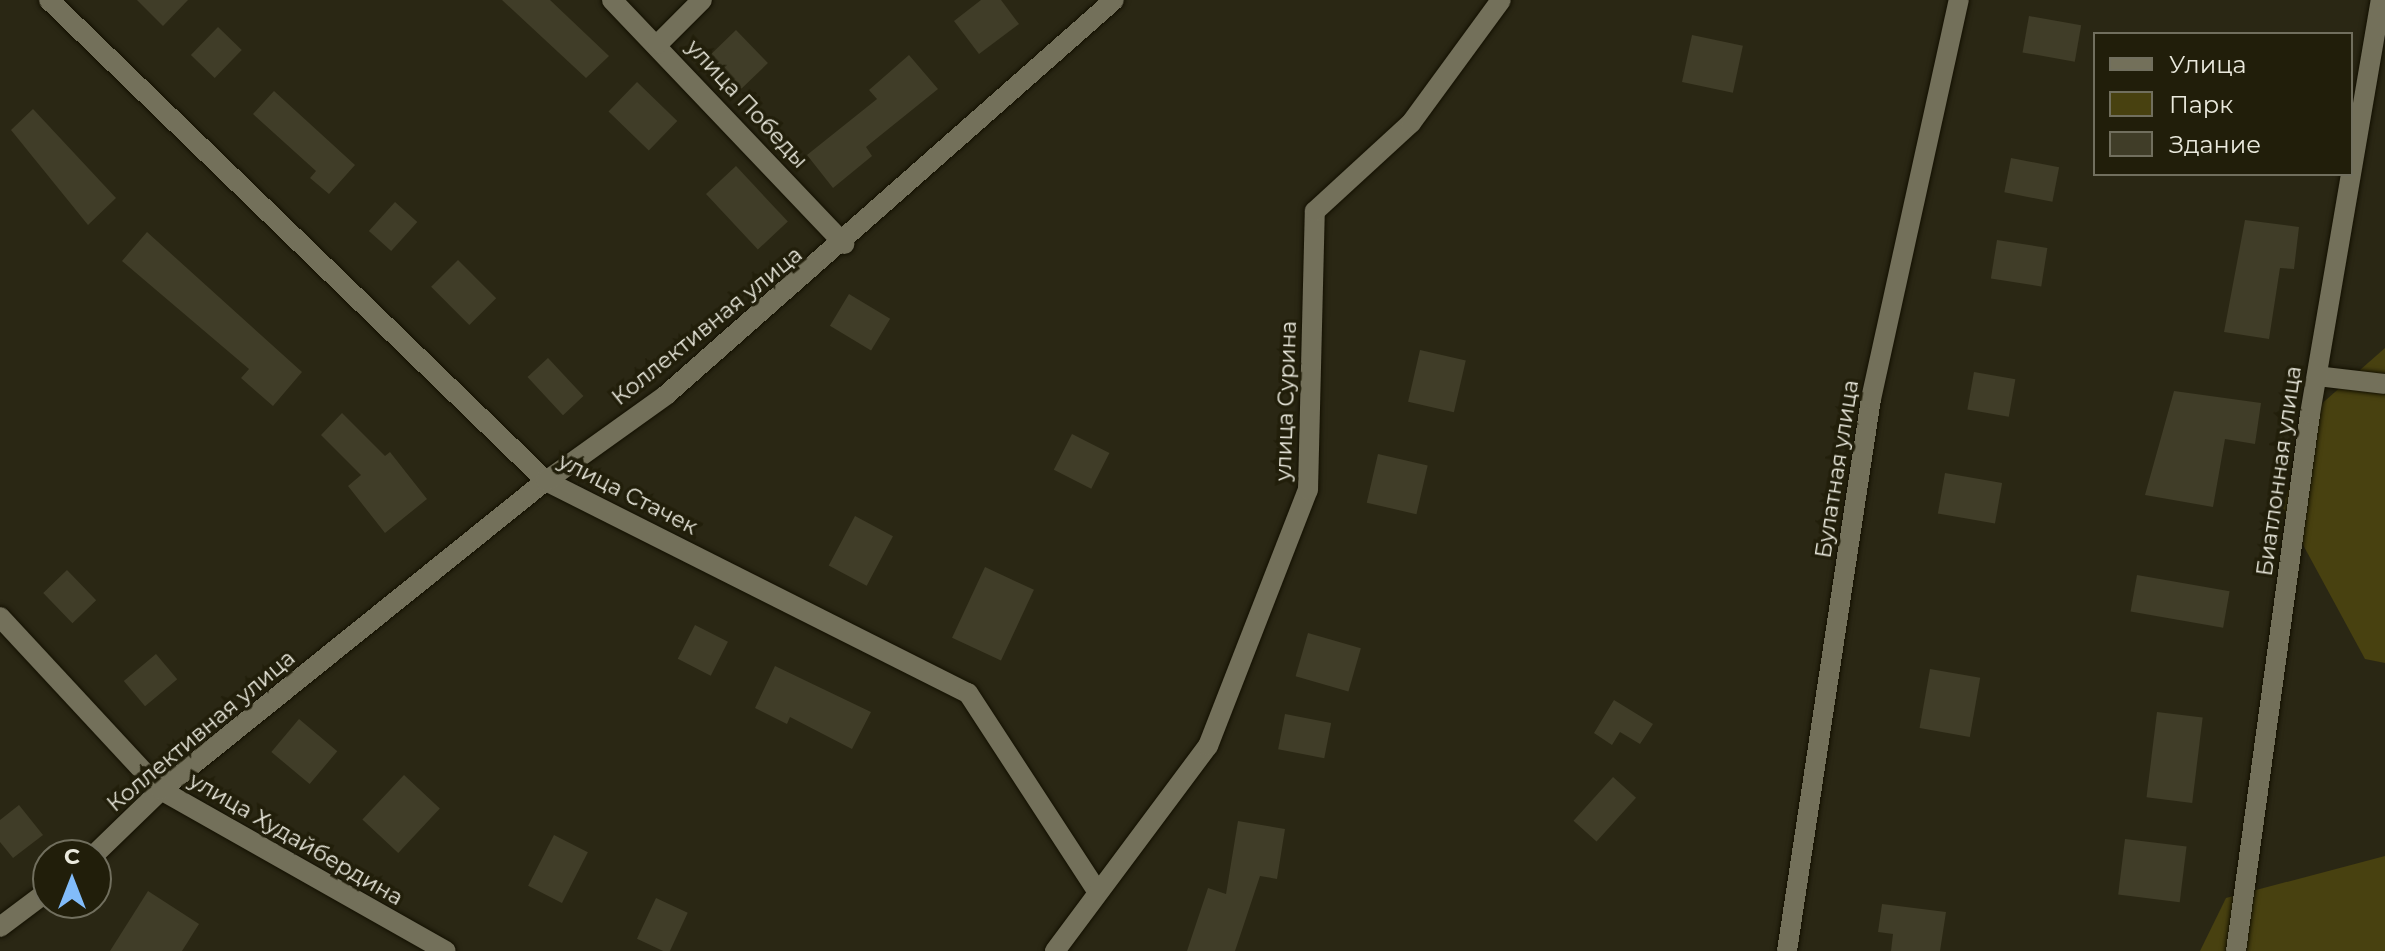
<!DOCTYPE html>
<meta charset="utf-8">
<style>
body{margin:0}
#map{position:relative;width:2385px;height:951px;overflow:hidden;background:#2a2714;font-family:Montserrat,sans-serif}
div>[style]{position:absolute}
.green>*{inset:0;background:#484110}
.building>*{inset:0;background:#403d28;transform-origin:0 0}
.roads{filter:drop-shadow(0 0 2px #131001) drop-shadow(0 0 2px #131001)}
.street>*{height:20px;margin:-10px;padding:0 10px;transform-origin:10px;border-radius:10px;background:#73705a}
span{translate:-50% -50%;white-space:nowrap;text-align:center;line-height:1.15;-webkit-text-stroke:7px #211e0a;paint-order:stroke}
.street-label{font-size:22px;color:#eae9dd}
.legend{position:absolute;left:2093px;top:32px;width:260px;height:144px;box-sizing:border-box;background:#211e0a;border:2px solid #716f5e;margin:0;padding:10px 14px;list-style:none;font-size:24px;color:#eae9dd}
.legend li{display:flex;align-items:center;gap:16px;height:40px}
.legend b{width:40px;border:2px solid #716f5e}
.north{position:absolute;left:32px;top:839px;width:80px;height:80px;box-sizing:border-box;background:#211e0a;border:2px solid #716f5e;border-radius:50%;rotate:0deg;font-size:22px;font-weight:700;line-height:32px;text-align:center;color:#eae9dd}
.north::after{content:'';display:block;margin:auto;width:28px;height:36px;background:#82bcfa;clip-path:polygon(50% 0,100% 100%,50% 72%,0 100%)}
</style>
<div id="map">
<div class="green">
<div style="clip-path:polygon(2385px 348px,2385px 663px,2365px 659px,2283px 508px,2310px 414px)"></div>
<div style="clip-path:polygon(2385px 856px,2385px 951px,2200px 951px,2226px 898px)"></div>
</div>
<div class="building">
<div style="clip-path:polygon(137px 0,188px 0,163px 26px)"></div>
<div style="clip-path:polygon(502px 0,550px 0,609px 56px,586px 78px)"></div>
<div style="clip-path:polygon(981px 0,1001px 0,1019px 24px,979px 54px,954px 21px)"></div>
<div style="left:2029px;top:16px;width:53px;height:37px;rotate:10deg"></div>
<div style="left:218px;top:27px;width:33px;height:39px;rotate:44deg"></div>
<div style="left:736px;top:30px;width:46px;height:37px;rotate:46deg"></div>
<div style="left:1692px;top:35px;width:52px;height:48px;rotate:12deg"></div>
<div style="clip-path:polygon(909px 55px,938px 89px,866px 147px,872px 156px,833px 188px,807px 155px,877px 99px,869px 90px)"></div>
<div style="left:637px;top:82px;width:56px;height:41px;rotate:44deg"></div>
<div style="clip-path:polygon(274px 91px,355px 165px,329px 194px,310px 178px,316px 171px,253px 114px)"></div>
<div style="clip-path:polygon(33px 109px,116px 198px,88px 225px,11px 130px)"></div>
<div style="left:2011px;top:158px;width:49px;height:35px;rotate:11deg"></div>
<div style="left:736px;top:166px;width:76px;height:41px;rotate:47deg"></div>
<div style="left:395px;top:202px;width:30px;height:39px;rotate:42deg"></div>
<div style="clip-path:polygon(2245px 220px,2299px 227px,2294px 269px,2280px 268px,2269px 339px,2224px 332px)"></div>
<div style="clip-path:polygon(147px 232px,302px 372px,273px 406px,241px 378px,249px 369px,122px 261px)"></div>
<div style="left:1997px;top:240px;width:51px;height:39px;rotate:9deg"></div>
<div style="left:458px;top:260px;width:54px;height:38px;rotate:45deg"></div>
<div style="left:849px;top:294px;width:48px;height:37px;rotate:31deg"></div>
<div style="left:1420px;top:350px;width:47px;height:53px;rotate:13deg"></div>
<div style="left:548px;top:358px;width:52px;height:28px;rotate:47deg"></div>
<div style="left:1974px;top:372px;width:42px;height:38px;rotate:10deg"></div>
<div style="clip-path:polygon(2174px 391px,2261px 403px,2255px 444px,2225px 439px,2213px 507px,2145px 495px)"></div>
<div style="clip-path:polygon(342px 413px,385px 456px,390px 452px,427px 499px,385px 533px,348px 486px,361px 475px,321px 435px)"></div>
<div style="left:1072px;top:434px;width:42px;height:40px;rotate:27deg"></div>
<div style="left:1378px;top:454px;width:51px;height:50px;rotate:13deg"></div>
<div style="left:1945px;top:473px;width:58px;height:41px;rotate:10deg"></div>
<div style="left:855px;top:516px;width:43px;height:56px;rotate:28deg"></div>
<div style="left:985px;top:567px;width:54px;height:78px;rotate:25deg"></div>
<div style="left:67px;top:570px;width:42px;height:33px;rotate:46deg"></div>
<div style="left:2137px;top:575px;width:94px;height:37px;rotate:10deg"></div>
<div style="left:695px;top:625px;width:37px;height:38px;rotate:27deg"></div>
<div style="left:1308px;top:633px;width:55px;height:45px;rotate:16deg"></div>
<div style="left:156px;top:654px;width:33px;height:42px;rotate:50deg"></div>
<div style="clip-path:polygon(775px 666px,871px 712px,852px 749px,790px 717px,787px 724px,755px 708px)"></div>
<div style="left:1930px;top:669px;width:51px;height:60px;rotate:10deg"></div>
<div style="clip-path:polygon(1614px 700px,1653px 724px,1640px 744px,1620px 732px,1612px 745px,1594px 733px)"></div>
<div style="left:2157px;top:712px;width:46px;height:86px;rotate:7deg"></div>
<div style="left:1285px;top:714px;width:47px;height:36px;rotate:11deg"></div>
<div style="left:299px;top:719px;width:50px;height:43px;rotate:40deg"></div>
<div style="left:404px;top:775px;width:49px;height:61px;rotate:43deg"></div>
<div style="left:1613px;top:777px;width:31px;height:59px;rotate:42deg"></div>
<div style="clip-path:polygon(19px 805px,43px 835px,13px 858px,0 842px,0 820px)"></div>
<div style="clip-path:polygon(1238px 821px,1285px 829px,1277px 879px,1260px 876px,1235px 951px,1187px 951px,1208px 888px,1226px 894px)"></div>
<div style="left:554px;top:835px;width:38px;height:57px;rotate:27deg"></div>
<div style="left:2125px;top:839px;width:62px;height:56px;rotate:7deg"></div>
<div style="clip-path:polygon(148px 891px,199px 924px,182px 951px,110px 951px)"></div>
<div style="left:656px;top:898px;width:35px;height:45px;rotate:25deg"></div>
<div style="clip-path:polygon(1882px 904px,1946px 912px,1940px 951px,1891px 951px,1893px 934px,1878px 932px)"></div>
</div>
<div class="roads">
<div class="street">
<div style="left:49px;top:0;width:692px;rotate:44.06deg"></div>
<div style="left:546px;top:481px;width:472px;rotate:26.7deg"></div>
<div style="left:968px;top:693px;width:233px;rotate:56.9deg"></div>
<div style="left:612px;top:0;width:337px;rotate:46.4deg"></div>
<div style="left:658px;top:44px;width:62px;rotate:-45deg"></div>
<div style="left:2317px;top:376px;width:68px;rotate:6.7deg"></div>
<div style="left:0;top:617px;width:236px;rotate:47.1deg"></div>
<div style="left:161px;top:790px;width:327px;rotate:29.5deg"></div>
<div style="left:94px;top:855px;width:93px;rotate:-44.1deg"></div>
<div style="left:161px;top:790px;width:494px;rotate:-38.8deg"></div>
<div style="left:546px;top:481px;width:148px;rotate:-35.6deg"></div>
<div style="left:666px;top:395px;width:597px;rotate:-41.4deg"></div>
<div style="left:0;top:927px;width:60px;rotate:-36.9deg"></div>
<div style="left:1055px;top:951px;width:256px;rotate:-53.3deg"></div>
<div style="left:1208px;top:746px;width:275px;rotate:-68.7deg"></div>
<div style="left:1308px;top:490px;width:279px;rotate:-88.6deg"></div>
<div style="left:1315px;top:211px;width:130px;rotate:-42.5deg"></div>
<div style="left:1411px;top:123px;width:152px;rotate:-53.8deg"></div>
<div style="left:1787px;top:951px;width:558px;rotate:-81.35deg"></div>
<div style="left:1871px;top:399px;width:409px;rotate:-77.6deg"></div>
<div style="left:2236px;top:951px;width:542px;rotate:-82.15deg"></div>
<div style="left:2310px;top:414px;width:420px;rotate:-80.3deg"></div>
</div>
</div>
<div class="street-label">
<span style="left:747px;top:104px;rotate:47deg">улица Победы</span>
<span style="left:707px;top:326px;rotate:-39deg">Коллективная улица</span>
<span style="left:1286px;top:401px;rotate:-88deg">улица Сурина</span>
<span style="left:1837px;top:469px;rotate:-81deg">Булатная улица</span>
<span style="left:2279px;top:471px;rotate:-82deg">Биатлонная улица</span>
<span style="left:628px;top:494px;rotate:27deg">улица Стачек</span>
<span style="left:201px;top:731px;rotate:-40deg">Коллективная улица</span>
<span style="left:296px;top:839px;rotate:30deg">улица Худайбердина</span>
</div>
<ul class="legend">
<li><b style="height:10px;background:#73705a"></b>Улица</li>
<li><b style="height:22px;background:#484110"></b>Парк</li>
<li><b style="height:22px;background:#403d28"></b>Здание</li>
</ul>
<div class="north">С</div>
</div>
